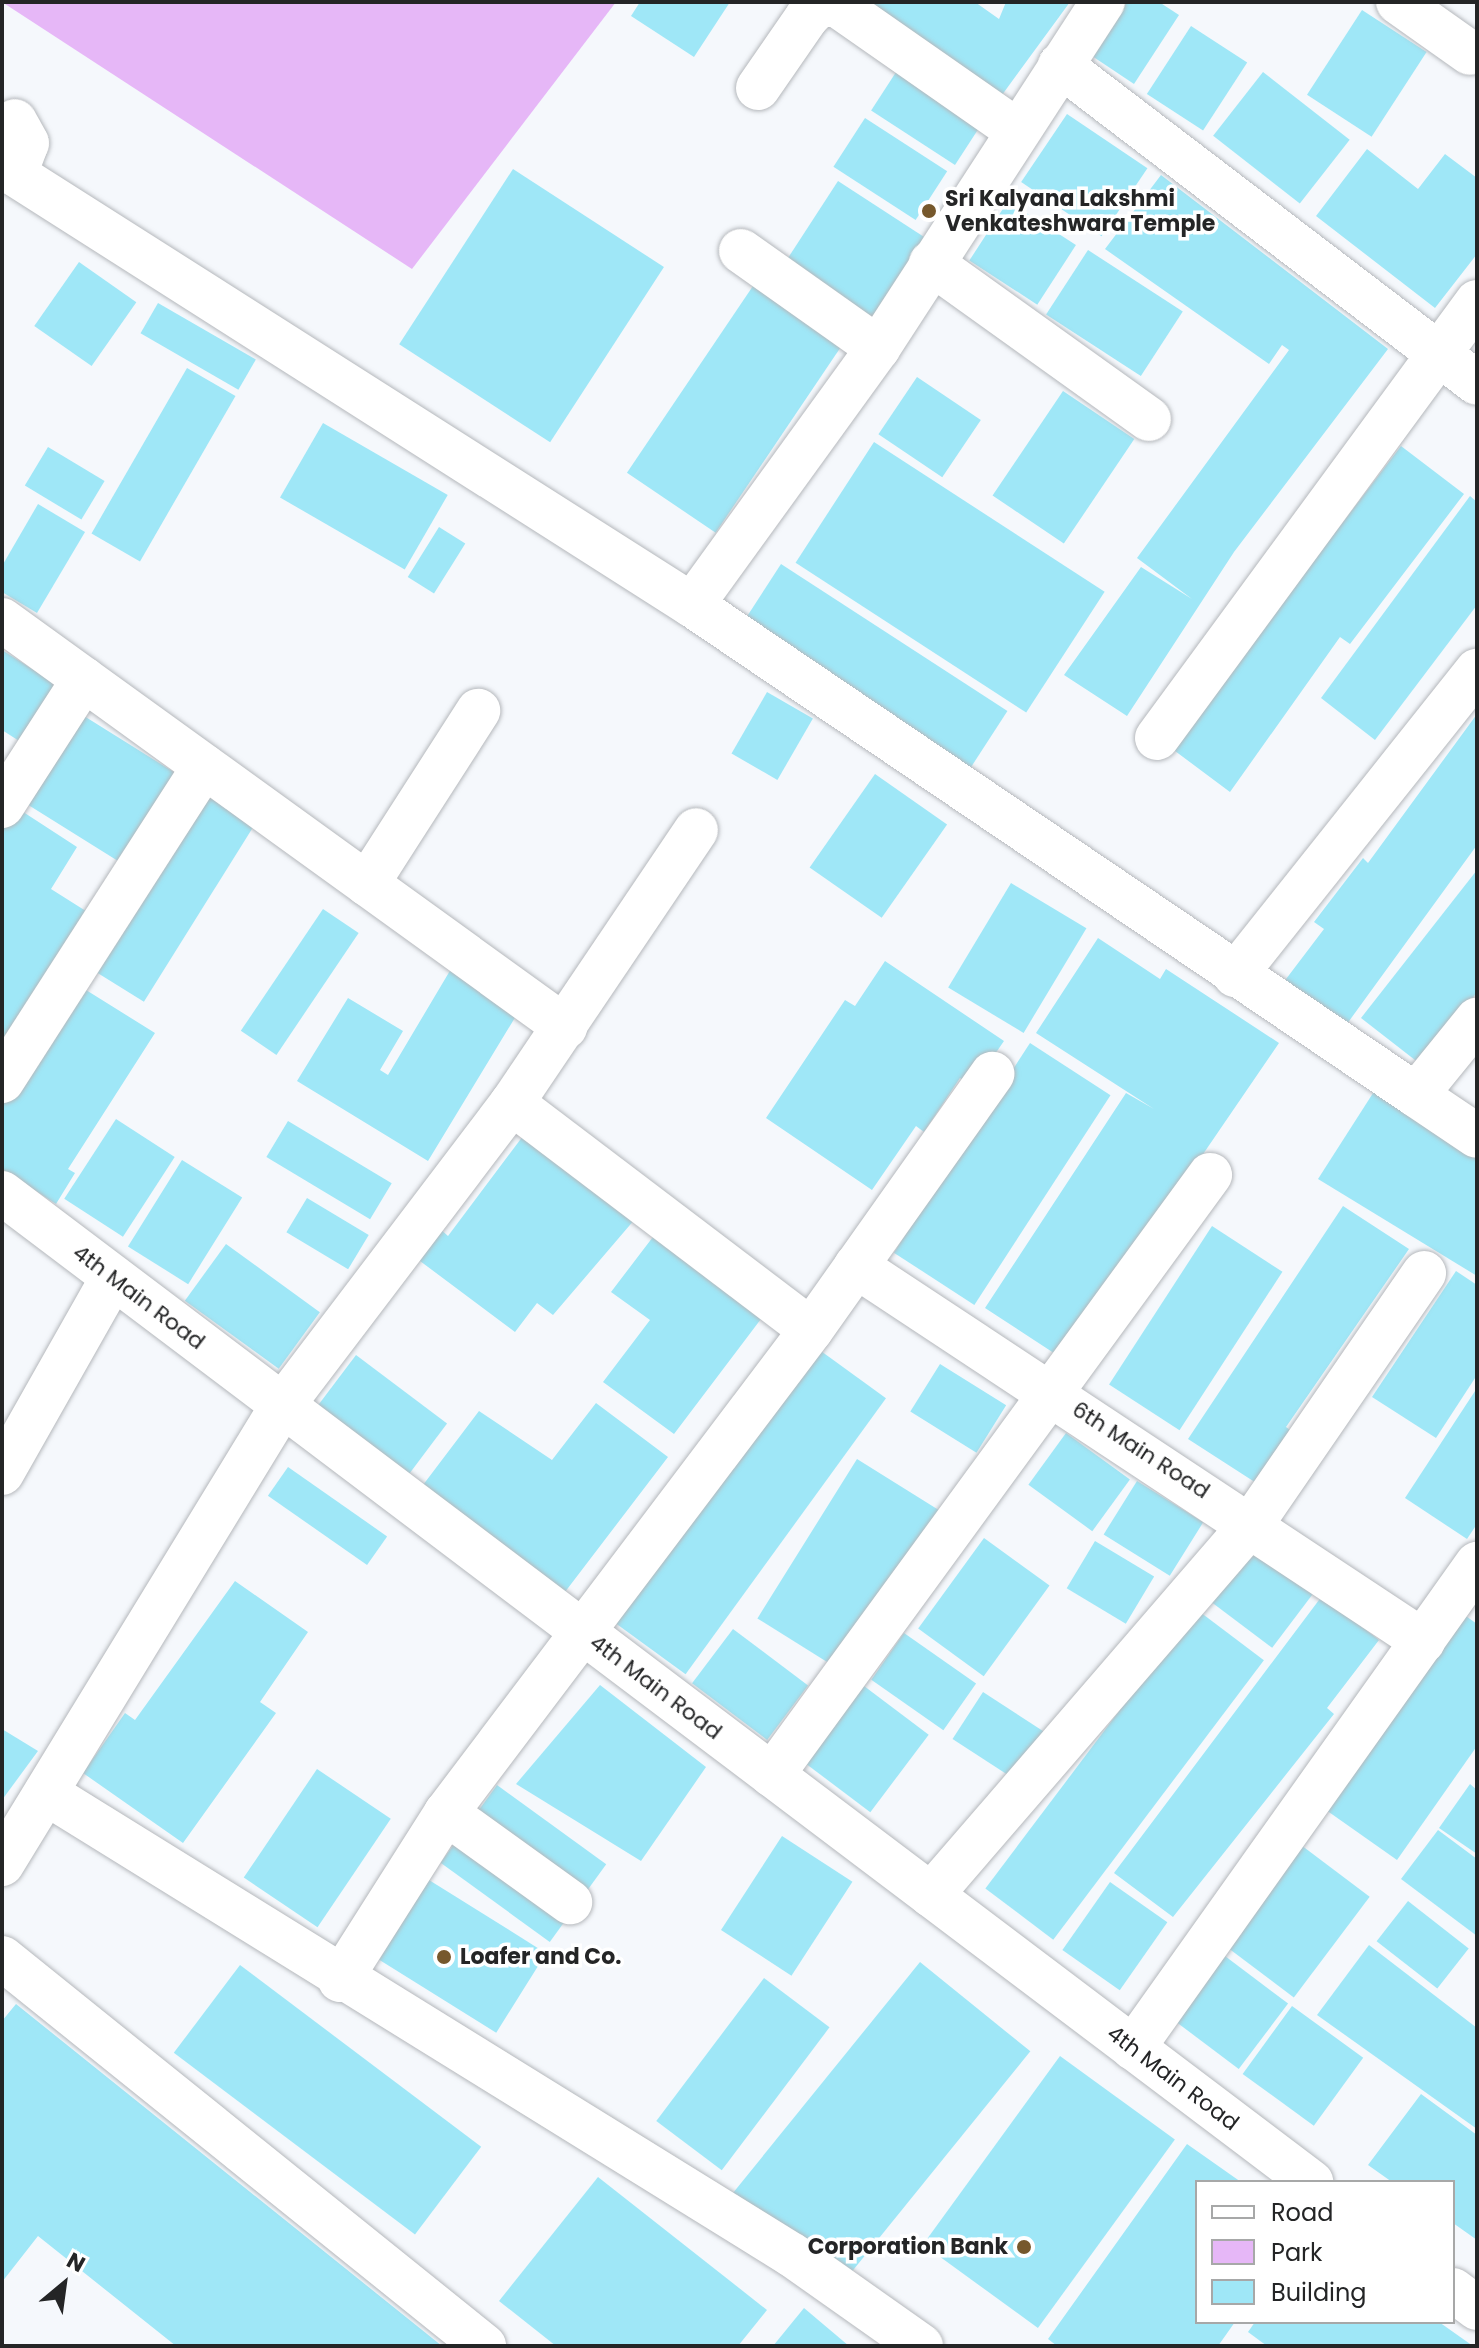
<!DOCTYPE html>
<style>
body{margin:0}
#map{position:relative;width:1479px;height:2348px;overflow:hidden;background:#f5f8fc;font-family:Poppins,sans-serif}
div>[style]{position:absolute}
.green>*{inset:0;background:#e6b7f7}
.building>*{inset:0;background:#9fe7f7;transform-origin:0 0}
.roads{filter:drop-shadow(0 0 2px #b5b8bc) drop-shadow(0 0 2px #b5b8bc)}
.minor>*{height:44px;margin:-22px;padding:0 22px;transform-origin:22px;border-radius:22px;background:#fff}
.dots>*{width:22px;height:22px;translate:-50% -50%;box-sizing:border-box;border:4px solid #fff;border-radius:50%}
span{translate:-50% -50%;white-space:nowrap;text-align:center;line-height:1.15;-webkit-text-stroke:7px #fff;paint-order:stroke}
.poi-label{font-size:22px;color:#242526;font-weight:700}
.left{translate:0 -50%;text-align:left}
.right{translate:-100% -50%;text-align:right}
.street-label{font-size:22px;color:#242526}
.frame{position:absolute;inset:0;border:4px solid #242526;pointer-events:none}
.legend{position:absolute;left:1195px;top:2180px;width:260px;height:144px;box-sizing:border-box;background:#fff;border:2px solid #a7a8a8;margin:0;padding:10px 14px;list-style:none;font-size:24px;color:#242526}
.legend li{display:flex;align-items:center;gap:16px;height:40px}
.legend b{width:40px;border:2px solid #a7a8a8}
.north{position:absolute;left:24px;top:2244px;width:80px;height:80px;-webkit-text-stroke:6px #fff;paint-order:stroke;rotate:29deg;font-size:22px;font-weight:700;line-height:32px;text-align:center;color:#242526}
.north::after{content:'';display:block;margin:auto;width:28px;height:36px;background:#242526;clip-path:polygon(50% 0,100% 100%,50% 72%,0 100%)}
</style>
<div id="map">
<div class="green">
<div style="clip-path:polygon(2px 2px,616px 2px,412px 269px)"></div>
</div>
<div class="building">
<div style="clip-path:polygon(640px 2px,730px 2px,694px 57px,631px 16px)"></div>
<div style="clip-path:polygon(866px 2px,975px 2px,999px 19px,1006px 2px,1070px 2px,1002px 95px)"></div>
<div style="clip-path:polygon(1127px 2px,1159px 2px,1179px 15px,1134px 84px,1092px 56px)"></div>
<div style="left:1362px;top:10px;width:77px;height:101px;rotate:33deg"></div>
<div style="left:1191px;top:26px;width:67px;height:81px;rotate:33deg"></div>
<div style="left:900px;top:66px;width:100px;height:53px;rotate:33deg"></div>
<div style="left:1263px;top:72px;width:110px;height:81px;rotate:38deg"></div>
<div style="left:1067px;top:114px;width:97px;height:82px;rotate:34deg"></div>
<div style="left:865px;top:118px;width:98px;height:58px;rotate:33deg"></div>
<div style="clip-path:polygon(1367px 149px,1418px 189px,1445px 154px,1477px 178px,1477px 254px,1435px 308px,1316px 216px)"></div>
<div style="left:513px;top:169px;width:180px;height:209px;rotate:33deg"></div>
<div style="clip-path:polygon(1161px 175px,1388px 349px,1234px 552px,1127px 716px,1064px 675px,1141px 567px,1192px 599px,1137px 558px,1289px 350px,1282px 345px,1269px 364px,1105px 249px)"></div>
<div style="left:838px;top:181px;width:105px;height:104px;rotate:33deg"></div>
<div style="left:1008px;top:201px;width:81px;height:71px;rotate:33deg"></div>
<div style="left:1088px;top:250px;width:113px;height:77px;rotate:33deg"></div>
<div style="left:79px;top:262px;width:70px;height:78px;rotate:35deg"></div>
<div style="left:755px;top:283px;width:107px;height:229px;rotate:34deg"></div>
<div style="left:158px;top:303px;width:113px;height:35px;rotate:30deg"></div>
<div style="left:187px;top:368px;width:56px;height:191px;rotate:30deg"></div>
<div style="left:917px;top:377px;width:77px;height:69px;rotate:34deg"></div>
<div style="left:1063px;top:391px;width:86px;height:126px;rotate:34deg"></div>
<div style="left:323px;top:423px;width:144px;height:86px;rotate:30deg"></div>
<div style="left:874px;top:442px;width:275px;height:144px;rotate:33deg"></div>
<div style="clip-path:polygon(1401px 446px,1464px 494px,1350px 644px,1340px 637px,1230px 792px,1171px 748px)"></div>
<div style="left:48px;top:447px;width:66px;height:45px;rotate:31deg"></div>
<div style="clip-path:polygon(1470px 496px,1477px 502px,1477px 605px,1375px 740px,1321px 698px)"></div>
<div style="clip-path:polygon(38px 504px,85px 532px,37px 613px,2px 592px,2px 566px)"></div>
<div style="left:439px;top:527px;width:31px;height:59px;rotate:32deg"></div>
<div style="left:781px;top:564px;width:270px;height:75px;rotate:33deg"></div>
<div style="clip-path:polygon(2px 650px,64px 689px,27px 746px,2px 730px)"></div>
<div style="left:767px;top:692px;width:53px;height:71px;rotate:30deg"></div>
<div style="left:76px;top:711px;width:118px;height:105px;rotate:32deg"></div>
<div style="clip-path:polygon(1477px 714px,1477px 845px,1344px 1028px,1283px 983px,1324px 929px,1314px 922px,1363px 858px,1368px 863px)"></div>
<div style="left:875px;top:774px;width:88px;height:114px;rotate:35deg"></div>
<div style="left:199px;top:791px;width:65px;height:208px;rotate:32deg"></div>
<div style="clip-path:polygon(14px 806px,77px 847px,51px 889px,89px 913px,2px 1048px,2px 825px)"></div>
<div style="clip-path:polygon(1477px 870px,1477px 992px,1424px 1067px,1361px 1018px)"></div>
<div style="left:1011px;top:883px;width:88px;height:122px;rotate:31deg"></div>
<div style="left:323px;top:909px;width:43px;height:147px;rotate:34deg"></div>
<div style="clip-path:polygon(1098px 938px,1160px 979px,1166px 969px,1279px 1043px,1063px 1359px,985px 1308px,1126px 1093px,1154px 1109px,1036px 1033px)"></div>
<div style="clip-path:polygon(885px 961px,1004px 1041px,973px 1086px,960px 1078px,924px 1132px,916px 1126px,872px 1190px,766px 1118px,845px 1000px,855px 1006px)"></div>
<div style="clip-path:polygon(451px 969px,519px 1011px,428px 1161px,297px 1081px,348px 998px,403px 1031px,380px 1070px,388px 1075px)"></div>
<div style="clip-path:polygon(78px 985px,155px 1033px,68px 1169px,75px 1173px,56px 1204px,2px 1169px,2px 1104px)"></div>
<div style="left:1030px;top:1043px;width:96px;height:250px;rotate:33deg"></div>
<div style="clip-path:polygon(1375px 1090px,1477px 1157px,1477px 1276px,1318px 1179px)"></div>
<div style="left:116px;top:1119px;width:70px;height:95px;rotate:33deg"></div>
<div style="left:288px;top:1121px;width:121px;height:42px;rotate:31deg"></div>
<div style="clip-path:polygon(529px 1128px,641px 1212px,553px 1315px,537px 1303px,515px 1332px,416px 1258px,438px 1227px,448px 1236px)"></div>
<div style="left:182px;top:1160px;width:71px;height:102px;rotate:32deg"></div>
<div style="left:307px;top:1198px;width:72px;height:40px;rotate:31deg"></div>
<div style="clip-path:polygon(1343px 1206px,1409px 1249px,1286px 1427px,1298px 1436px,1264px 1488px,1188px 1439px)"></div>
<div style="left:1212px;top:1226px;width:84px;height:189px;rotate:33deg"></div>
<div style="clip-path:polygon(659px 1229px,767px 1311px,674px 1434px,603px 1382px,650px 1320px,611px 1292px)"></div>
<div style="left:226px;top:1244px;width:116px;height:70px;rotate:36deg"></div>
<div style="clip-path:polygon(1456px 1271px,1477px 1285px,1477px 1375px,1436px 1438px,1372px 1397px)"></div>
<div style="left:814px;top:1346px;width:89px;height:341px;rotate:36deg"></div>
<div style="left:356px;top:1355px;width:114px;height:63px;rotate:37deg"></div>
<div style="left:940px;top:1364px;width:78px;height:56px;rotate:32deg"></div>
<div style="clip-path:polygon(1477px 1388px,1477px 1524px,1467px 1539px,1405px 1498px)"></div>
<div style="clip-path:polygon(596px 1403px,668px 1457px,565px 1592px,423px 1485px,479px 1411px,552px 1460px)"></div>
<div style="left:1066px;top:1433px;width:79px;height:64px;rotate:36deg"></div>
<div style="left:857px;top:1459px;width:102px;height:188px;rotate:32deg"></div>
<div style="left:288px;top:1467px;width:121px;height:35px;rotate:35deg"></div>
<div style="left:1137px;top:1481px;width:78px;height:63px;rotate:32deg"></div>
<div style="left:984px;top:1538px;width:81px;height:112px;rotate:36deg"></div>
<div style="left:1095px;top:1541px;width:69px;height:55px;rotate:31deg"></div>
<div style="left:1251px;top:1543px;width:80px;height:71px;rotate:37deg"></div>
<div style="clip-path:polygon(235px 1581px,308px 1632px,260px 1702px,276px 1713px,183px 1843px,83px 1773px,125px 1713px,135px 1720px)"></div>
<div style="clip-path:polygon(1322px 1596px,1379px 1640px,1327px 1708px,1334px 1714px,1173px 1917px,1114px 1873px)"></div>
<div style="left:1196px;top:1609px;width:85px;height:350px;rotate:37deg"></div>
<div style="clip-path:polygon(1463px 1614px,1477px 1624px,1477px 1746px,1397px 1860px,1326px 1810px)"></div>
<div style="left:733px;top:1629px;width:94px;height:68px;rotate:37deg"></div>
<div style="left:904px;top:1633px;width:88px;height:57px;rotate:35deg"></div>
<div style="clip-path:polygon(600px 1685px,706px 1767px,641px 1861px,516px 1784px)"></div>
<div style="left:864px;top:1686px;width:81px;height:97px;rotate:37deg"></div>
<div style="left:983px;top:1692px;width:76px;height:56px;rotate:33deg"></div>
<div style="clip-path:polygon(2px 1729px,38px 1751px,2px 1800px)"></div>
<div style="left:317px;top:1769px;width:89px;height:131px;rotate:34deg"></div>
<div style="clip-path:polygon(1470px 1784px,1477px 1790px,1477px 1854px,1439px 1828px)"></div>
<div style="left:497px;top:1785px;width:135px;height:96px;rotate:36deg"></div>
<div style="clip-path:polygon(1438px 1830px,1477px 1859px,1477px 1936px,1401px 1879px)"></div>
<div style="left:782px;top:1836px;width:84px;height:112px;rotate:33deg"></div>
<div style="left:1293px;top:1839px;width:96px;height:126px;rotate:37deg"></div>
<div style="left:429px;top:1880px;width:138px;height:94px;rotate:32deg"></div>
<div style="left:1110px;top:1882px;width:70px;height:83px;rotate:35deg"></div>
<div style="left:1408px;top:1901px;width:77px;height:51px;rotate:38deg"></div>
<div style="clip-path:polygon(1369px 1945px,1477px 2028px,1477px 2129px,1317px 2015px)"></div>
<div style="left:1217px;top:1950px;width:89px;height:82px;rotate:37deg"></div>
<div style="left:920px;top:1962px;width:142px;height:304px;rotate:39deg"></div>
<div style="left:240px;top:1965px;width:302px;height:110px;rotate:37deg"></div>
<div style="left:764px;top:1978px;width:82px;height:179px;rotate:37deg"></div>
<div style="clip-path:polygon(16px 2004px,442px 2346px,176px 2346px,38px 2236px,2px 2282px,2px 2021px)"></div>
<div style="left:1292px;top:2006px;width:88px;height:84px;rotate:36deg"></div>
<div style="left:1060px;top:2056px;width:142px;height:233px;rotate:36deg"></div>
<div style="clip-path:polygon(1421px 2094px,1477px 2135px,1477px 2240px,1453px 2223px,1453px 2182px,1392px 2182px,1368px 2165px)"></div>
<div style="clip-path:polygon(1187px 2144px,1241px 2182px,1197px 2182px,1197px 2322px,1235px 2322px,1218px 2346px,1057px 2346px,1048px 2339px)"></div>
<div style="clip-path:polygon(598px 2177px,767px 2310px,738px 2346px,556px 2346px,499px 2301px)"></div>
<div style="clip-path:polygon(804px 2308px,849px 2346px,773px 2346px)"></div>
<div style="clip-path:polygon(1255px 2322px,1439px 2322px,1473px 2346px,1267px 2346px,1248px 2332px)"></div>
</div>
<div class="roads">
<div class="minor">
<div style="left:1398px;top:2px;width:88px;rotate:35.3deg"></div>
<div style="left:1060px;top:65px;width:524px;rotate:37.33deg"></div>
<div style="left:758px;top:88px;width:86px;rotate:-55.4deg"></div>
<div style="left:807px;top:17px;width:17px;rotate:-45deg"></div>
<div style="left:819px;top:5px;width:18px"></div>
<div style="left:837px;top:5px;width:218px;rotate:34.9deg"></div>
<div style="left:2px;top:166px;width:818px;rotate:32.47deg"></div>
<div style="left:692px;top:605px;width:317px;rotate:-54.1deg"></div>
<div style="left:878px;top:348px;width:413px;rotate:-57deg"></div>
<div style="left:15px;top:174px;width:33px;rotate:-69deg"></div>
<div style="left:27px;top:143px;width:25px;rotate:-119deg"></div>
<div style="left:741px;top:251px;width:168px;rotate:35.3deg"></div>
<div style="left:931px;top:263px;width:268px;rotate:35.6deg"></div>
<div style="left:692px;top:605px;width:874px;rotate:34.09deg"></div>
<div style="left:1416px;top:1095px;width:97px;rotate:-50.9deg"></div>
<div style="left:2px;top:620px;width:695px;rotate:35.86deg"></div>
<div style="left:1157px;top:738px;width:541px;rotate:-53.72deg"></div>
<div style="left:2px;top:806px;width:151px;rotate:-57.2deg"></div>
<div style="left:367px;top:884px;width:206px;rotate:-57.3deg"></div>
<div style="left:1235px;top:975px;width:389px;rotate:-51.5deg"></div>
<div style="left:2px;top:1081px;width:374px;rotate:-57.3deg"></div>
<div style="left:1416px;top:1095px;width:73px;rotate:33.9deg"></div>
<div style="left:512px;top:1103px;width:375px;rotate:37.2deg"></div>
<div style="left:2px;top:1193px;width:1641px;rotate:37.07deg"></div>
<div style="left:856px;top:1266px;width:680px;rotate:33.48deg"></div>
<div style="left:2px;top:1473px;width:225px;rotate:-60.5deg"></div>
<div style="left:772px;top:1775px;width:743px;rotate:-53.87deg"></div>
<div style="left:46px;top:1793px;width:877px;rotate:31.77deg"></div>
<div style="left:792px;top:2255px;width:158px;rotate:35.2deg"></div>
<div style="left:446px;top:1813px;width:153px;rotate:35.7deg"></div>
<div style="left:2px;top:1864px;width:537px;rotate:-58.56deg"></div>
<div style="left:282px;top:1406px;width:380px;rotate:-52.8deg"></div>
<div style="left:512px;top:1103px;width:329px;rotate:-56deg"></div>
<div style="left:931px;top:1895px;width:493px;rotate:-49.2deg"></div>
<div style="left:1253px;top:1522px;width:302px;rotate:-55.5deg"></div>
<div style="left:2px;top:1958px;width:619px;rotate:38.83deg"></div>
<div style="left:340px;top:1980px;width:198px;rotate:-57.6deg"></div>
<div style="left:446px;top:1813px;width:605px;rotate:-52.92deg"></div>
<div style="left:811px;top:1330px;width:314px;rotate:-54.7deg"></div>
<div style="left:1133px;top:2048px;width:594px;rotate:-54.6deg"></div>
<div style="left:1453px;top:2290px;width:30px;rotate:37deg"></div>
</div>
</div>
<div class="dots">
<div style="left:929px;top:211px;background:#76582c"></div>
<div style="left:444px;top:1957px;background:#76582c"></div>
<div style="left:1024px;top:2247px;background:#76582c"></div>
</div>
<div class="poi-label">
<span class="left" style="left:945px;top:211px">Sri Kalyana Lakshmi<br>Venkateshwara Temple</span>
<span class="left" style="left:460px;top:1957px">Loafer and Co.</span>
<span class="right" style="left:1008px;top:2247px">Corporation Bank</span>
</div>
<div class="street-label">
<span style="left:139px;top:1297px;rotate:37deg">4th Main Road</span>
<span style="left:1141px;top:1450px;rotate:33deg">6th Main Road</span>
<span style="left:656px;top:1687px;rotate:37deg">4th Main Road</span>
<span style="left:1173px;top:2078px;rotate:37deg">4th Main Road</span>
</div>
<div class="frame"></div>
<ul class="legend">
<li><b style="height:10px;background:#fff"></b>Road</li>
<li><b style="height:22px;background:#e6b7f7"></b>Park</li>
<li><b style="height:22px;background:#9fe7f7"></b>Building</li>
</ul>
<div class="north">N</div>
</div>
